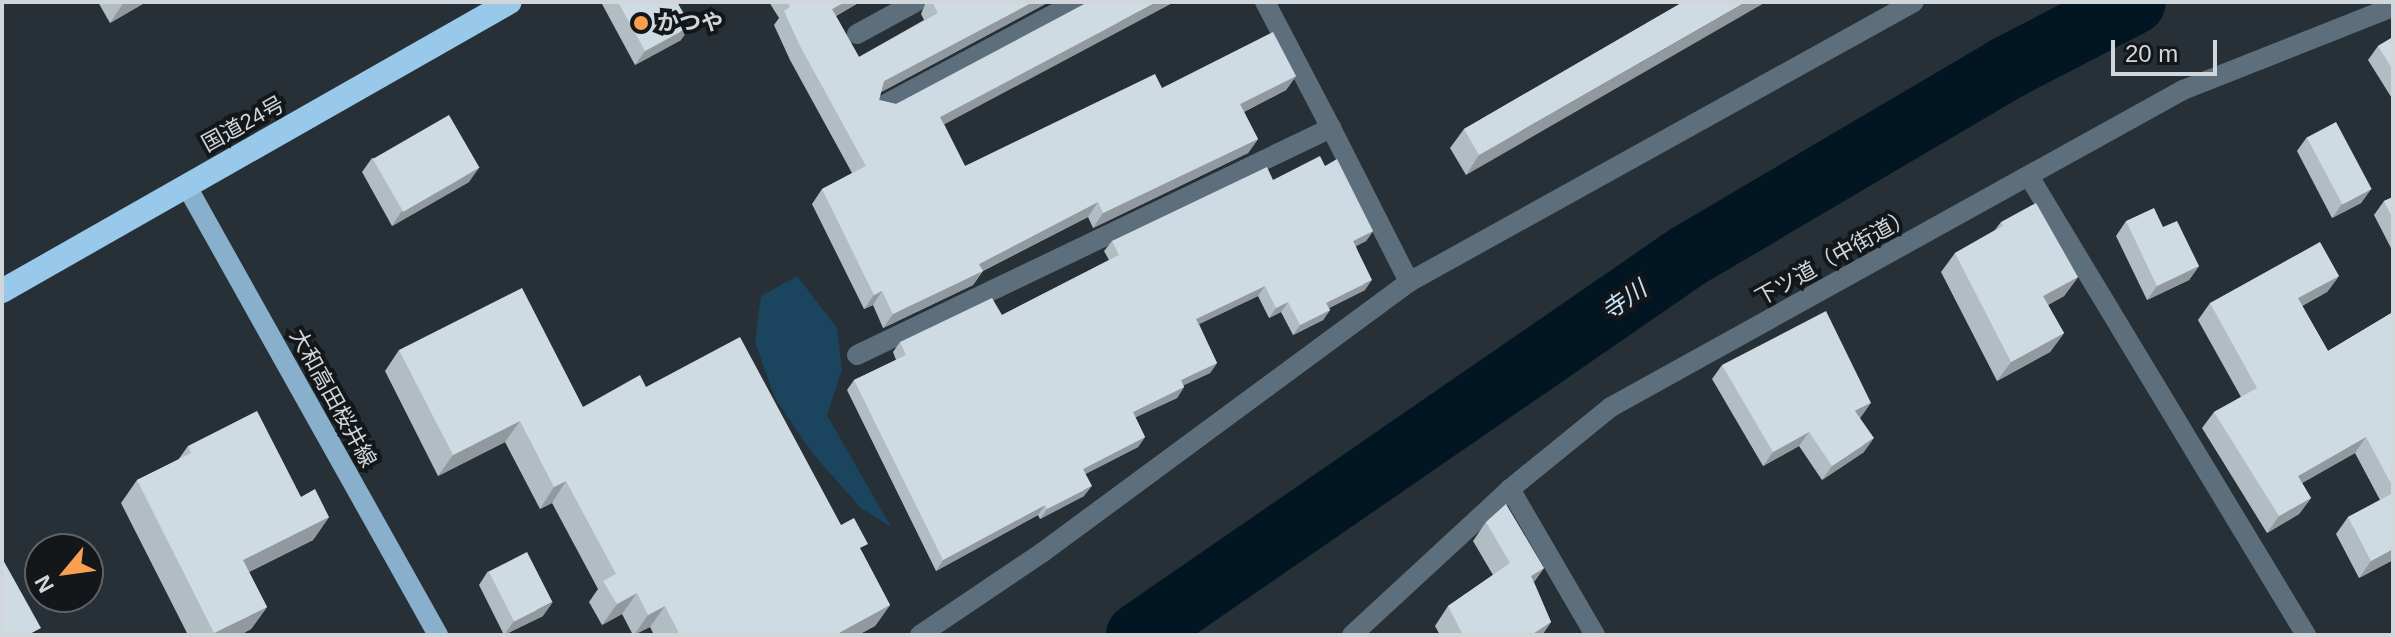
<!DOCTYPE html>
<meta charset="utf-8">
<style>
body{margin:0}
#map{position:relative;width:2395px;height:637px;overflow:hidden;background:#273036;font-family:Arial,"Noto Sans JP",sans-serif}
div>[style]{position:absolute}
.green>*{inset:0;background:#1b455f}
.river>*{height:64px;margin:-32px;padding:0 32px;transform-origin:32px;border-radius:32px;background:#011523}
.minor>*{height:20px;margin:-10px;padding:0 10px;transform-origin:10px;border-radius:10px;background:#5d6f7d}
.major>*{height:20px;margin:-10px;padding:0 10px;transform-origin:10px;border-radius:10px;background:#88afcb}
.highway>*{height:24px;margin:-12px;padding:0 12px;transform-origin:12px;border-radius:12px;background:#99c9ea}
.wall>*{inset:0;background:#b2bcc3}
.shaded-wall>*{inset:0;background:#91999f}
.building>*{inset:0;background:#cfdbe3;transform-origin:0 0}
.dots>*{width:22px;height:22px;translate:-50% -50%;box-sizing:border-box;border:4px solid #13171a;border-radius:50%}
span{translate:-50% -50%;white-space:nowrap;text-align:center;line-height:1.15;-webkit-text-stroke:8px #13171a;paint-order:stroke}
.poi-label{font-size:22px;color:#d0d6da;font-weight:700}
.left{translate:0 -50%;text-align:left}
.street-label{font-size:22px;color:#d0d6da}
.water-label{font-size:24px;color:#c6e1f4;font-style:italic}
.frame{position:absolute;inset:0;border:4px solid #d0d6da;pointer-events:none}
.north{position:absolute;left:24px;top:533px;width:80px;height:80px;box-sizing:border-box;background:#13171a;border:2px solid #5f6367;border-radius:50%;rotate:241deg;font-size:22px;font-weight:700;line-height:32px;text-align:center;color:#d0d6da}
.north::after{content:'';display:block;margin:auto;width:28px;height:36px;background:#fa9f4f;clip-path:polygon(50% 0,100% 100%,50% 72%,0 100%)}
.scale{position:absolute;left:2111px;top:40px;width:106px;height:36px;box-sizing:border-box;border:4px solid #d0d6da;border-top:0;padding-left:10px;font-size:24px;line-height:28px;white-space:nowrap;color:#d0d6da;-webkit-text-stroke:6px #13171a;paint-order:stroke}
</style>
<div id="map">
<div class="green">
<div style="clip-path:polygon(797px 276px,837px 328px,842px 369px,827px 415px,891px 527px,861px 508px,812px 453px,775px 398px,755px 342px,761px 296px)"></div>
</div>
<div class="river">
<div style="left:1138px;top:635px;width:668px;rotate:-34.57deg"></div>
<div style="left:1688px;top:256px;width:368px;rotate:-30.5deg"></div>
<div style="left:2005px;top:69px;width:145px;rotate:-27.4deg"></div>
</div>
<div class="minor">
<div style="left:857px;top:34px;width:67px;rotate:-28.5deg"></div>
<div style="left:880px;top:107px;width:223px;rotate:-28.1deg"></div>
<div style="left:1331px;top:128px;width:173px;rotate:63.1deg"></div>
<div style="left:2030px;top:178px;width:534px;rotate:58.87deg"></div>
<div style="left:857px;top:355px;width:526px;rotate:-25.59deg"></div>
<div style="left:1331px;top:128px;width:142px;rotate:-117.6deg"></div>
<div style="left:1510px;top:489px;width:169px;rotate:59.8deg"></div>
<div style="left:920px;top:635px;width:148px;rotate:-34deg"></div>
<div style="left:1043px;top:552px;width:455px;rotate:-36.4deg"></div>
<div style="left:1409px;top:282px;width:577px;rotate:-29.01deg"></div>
<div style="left:1352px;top:635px;width:215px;rotate:-42.7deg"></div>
<div style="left:1510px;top:489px;width:130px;rotate:-39.1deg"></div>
<div style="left:1611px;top:407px;width:654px;rotate:-29deg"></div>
<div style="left:2183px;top:90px;width:226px;rotate:-21.6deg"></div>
</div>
<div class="major">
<div style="left:186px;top:185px;width:516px;rotate:60.75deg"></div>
</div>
<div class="highway">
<div style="left:2px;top:291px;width:584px;rotate:-29.64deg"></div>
</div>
<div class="wall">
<div style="clip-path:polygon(98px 2px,146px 2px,110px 23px)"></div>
<div style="clip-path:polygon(603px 2px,677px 2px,681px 40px,635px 65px,602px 4px)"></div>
<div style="clip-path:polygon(769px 2px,860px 2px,836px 16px,859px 57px,924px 20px,921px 14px,926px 2px,1049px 2px,881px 92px,879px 100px,896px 104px,1174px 2px,944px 124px,965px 166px,1162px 88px,1296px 76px,1286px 90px,1244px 112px,1258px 139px,1248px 153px,1093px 228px,1088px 217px,983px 271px,973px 285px,883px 328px,873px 305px,864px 309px,812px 204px,822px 189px,852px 173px,790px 60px,774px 25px,779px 18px)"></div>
<div style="clip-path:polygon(1683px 2px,1466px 175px,1450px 148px,1464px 129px)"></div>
<div style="clip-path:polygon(2393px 37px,2393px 100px,2368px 60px,2378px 46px)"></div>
<div style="clip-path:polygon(2307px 137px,2371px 189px,2361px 203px,2332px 218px,2297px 151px)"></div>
<div style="clip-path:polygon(372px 158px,469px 182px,392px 226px,362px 172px)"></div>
<div style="clip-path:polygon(1325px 166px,1373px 231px,1366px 241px,1356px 246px,1365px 290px,1329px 308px,1330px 310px,1323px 320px,1293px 335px,1281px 312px,1269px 318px,1258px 296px,1199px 324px,1217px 363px,1210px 373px,1183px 385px,1184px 387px,1177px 398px,1135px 417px,1145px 437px,1138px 447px,1085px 474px,1084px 496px,1040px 519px,1038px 515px,936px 571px,847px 390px,854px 380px,896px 360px,893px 352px,900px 342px,1002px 315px,1109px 260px,1104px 251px,1112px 241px,1273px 180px)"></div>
<div style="clip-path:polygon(2393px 197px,2393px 252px,2374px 215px,2384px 201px)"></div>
<div style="clip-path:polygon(2126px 221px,2163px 227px,2199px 266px,2189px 280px,2147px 300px,2116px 236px)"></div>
<div style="clip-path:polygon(2001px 222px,2078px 277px,2064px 296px,2048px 305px,2064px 333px,2050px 352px,1997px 381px,1941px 272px,1955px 253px,1995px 230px)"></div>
<div style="clip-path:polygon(2339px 276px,2327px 292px,2302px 306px,2328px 351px,2393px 312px,2393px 560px,2359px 578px,2336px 534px,2348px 517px,2380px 500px,2355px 453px,2302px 483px,2311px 498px,2299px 514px,2267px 533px,2202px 428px,2214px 412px,2241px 397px,2198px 320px,2210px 303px)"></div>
<div style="clip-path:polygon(399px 350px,583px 407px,646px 387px,841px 525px,862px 552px,890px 605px,875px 626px,858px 635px,654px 635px,650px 627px,633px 635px,622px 614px,602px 625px,589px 602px,598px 589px,552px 503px,540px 509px,505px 442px,438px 476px,385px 371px)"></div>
<div style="clip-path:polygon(1722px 365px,1861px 417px,1860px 418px,1864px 452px,1822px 480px,1799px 446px,1763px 466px,1712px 379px)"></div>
<div style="clip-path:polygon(188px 446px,301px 497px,329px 517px,313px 540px,249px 572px,267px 607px,251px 629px,240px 635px,188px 635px,121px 503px,137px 480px,178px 460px)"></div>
<div style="clip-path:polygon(1486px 522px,1544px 568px,1534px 582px,1551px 622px,1542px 635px,1440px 635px,1435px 626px,1448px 606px,1493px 575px,1473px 541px)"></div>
<div style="clip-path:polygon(488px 571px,543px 616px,504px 635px,479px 585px)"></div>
</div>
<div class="shaded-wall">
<div style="clip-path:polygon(124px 2px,146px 2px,110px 23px)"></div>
<div style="clip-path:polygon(845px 2px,860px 2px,822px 23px,832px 9px)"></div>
<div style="clip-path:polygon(1033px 2px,1049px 2px,874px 96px,884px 81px)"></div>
<div style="clip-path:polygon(1157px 2px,1174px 2px,930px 132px,940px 117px)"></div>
<div style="clip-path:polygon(1746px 2px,1766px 2px,1466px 175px,1479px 155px)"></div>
<div style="clip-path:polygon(691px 26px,681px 40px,635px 65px,645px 51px)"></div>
<div style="clip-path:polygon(1296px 76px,1286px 90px,1230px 119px,1240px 104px)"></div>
<div style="clip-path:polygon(1258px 139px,1248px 153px,1093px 228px,1103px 213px)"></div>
<div style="clip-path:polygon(479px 168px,469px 182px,392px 226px,401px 212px)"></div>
<div style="clip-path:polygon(2371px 189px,2361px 203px,2332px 218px,2342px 204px)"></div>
<div style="clip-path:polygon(1098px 202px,1088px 217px,982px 271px,973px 285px,883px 328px,893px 314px,979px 264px)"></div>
<div style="clip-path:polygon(1373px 231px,1366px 241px,1346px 251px,1353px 241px)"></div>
<div style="clip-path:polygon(2199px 266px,2189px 280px,2147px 300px,2157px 286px)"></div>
<div style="clip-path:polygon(2339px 276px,2327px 292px,2286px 314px,2298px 298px)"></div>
<div style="clip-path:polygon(2078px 277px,2064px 296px,2030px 315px,2043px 296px)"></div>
<div style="clip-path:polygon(1372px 280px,1365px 290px,1319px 313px,1326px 303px)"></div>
<div style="clip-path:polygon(1265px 286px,1258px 296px,1189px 329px,1196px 319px)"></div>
<div style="clip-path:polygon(882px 291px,873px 305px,864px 309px,874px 295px)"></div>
<div style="clip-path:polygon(1288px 302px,1281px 312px,1269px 318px,1276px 308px)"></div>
<div style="clip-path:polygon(1330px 310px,1323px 320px,1293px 335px,1300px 325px)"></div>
<div style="clip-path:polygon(2064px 333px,2050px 352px,1997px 381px,2011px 362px)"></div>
<div style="clip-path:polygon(1217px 363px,1210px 373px,1174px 390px,1181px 380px)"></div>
<div style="clip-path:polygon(1184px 387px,1177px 398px,1126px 422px,1133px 412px)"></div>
<div style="clip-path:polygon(1871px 403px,1861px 417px,1845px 425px,1855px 411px)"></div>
<div style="clip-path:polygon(520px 421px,505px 442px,438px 476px,453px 455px)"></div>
<div style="clip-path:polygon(1809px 432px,1799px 446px,1763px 466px,1773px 452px)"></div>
<div style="clip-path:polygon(1145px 437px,1138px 447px,1076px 479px,1083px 469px)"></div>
<div style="clip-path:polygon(2366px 437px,2355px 453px,2286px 492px,2298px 476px)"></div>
<div style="clip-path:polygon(1874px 438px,1864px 452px,1822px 480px,1832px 466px)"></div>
<div style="clip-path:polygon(566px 481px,552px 503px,540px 509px,554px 487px)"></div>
<div style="clip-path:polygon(1092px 486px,1084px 496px,1040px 519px,1047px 509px)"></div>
<div style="clip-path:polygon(2311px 498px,2299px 514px,2267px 533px,2279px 516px)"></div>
<div style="clip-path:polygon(1045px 505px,1038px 515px,936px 571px,943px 560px)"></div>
<div style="clip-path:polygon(329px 517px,313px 540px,227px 583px,243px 560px)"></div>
<div style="clip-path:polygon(2393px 549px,2393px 560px,2359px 578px,2371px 561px)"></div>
<div style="clip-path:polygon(1544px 568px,1530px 587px,1531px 576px)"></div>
<div style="clip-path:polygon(637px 593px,622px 614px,602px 625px,617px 604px)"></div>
<div style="clip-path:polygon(553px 602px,543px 616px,504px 635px,514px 621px)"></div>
<div style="clip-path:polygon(890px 605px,875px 626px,858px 635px,835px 635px)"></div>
<div style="clip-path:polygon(665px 606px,650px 627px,634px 635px,648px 615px)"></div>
<div style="clip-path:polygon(267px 607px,251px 629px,240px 635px,213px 635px,214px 633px)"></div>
<div style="clip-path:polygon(1551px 622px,1542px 635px,1531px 635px)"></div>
</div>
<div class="building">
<div style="clip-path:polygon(618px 2px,677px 2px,691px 26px,645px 51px)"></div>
<div style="clip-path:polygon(787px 2px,845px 2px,832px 9px,859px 57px,938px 13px,932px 2px,1033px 2px,884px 81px,879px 100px,896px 104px,1088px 2px,1157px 2px,940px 117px,965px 166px,1155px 74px,1162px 88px,1273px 32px,1296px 76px,1240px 104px,1258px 139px,1103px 213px,1098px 202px,979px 264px,983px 271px,893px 314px,882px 291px,874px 295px,822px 189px,866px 166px,800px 46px,784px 11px,790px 7px)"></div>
<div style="clip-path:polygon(1683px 2px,1746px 2px,1479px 155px,1464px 129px)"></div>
<div style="clip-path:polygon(2393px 37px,2393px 70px,2378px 46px)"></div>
<div style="left:449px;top:115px;width:61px;height:88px;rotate:60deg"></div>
<div style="left:2336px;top:122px;width:76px;height:33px;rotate:62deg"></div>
<div style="clip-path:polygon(1320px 156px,1325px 166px,1337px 159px,1373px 231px,1353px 241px,1372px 280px,1326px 303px,1330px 310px,1300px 325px,1288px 302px,1276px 308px,1265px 286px,1196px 319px,1217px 363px,1181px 380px,1184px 387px,1133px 412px,1145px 437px,1083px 469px,1092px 486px,1047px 509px,1045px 505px,943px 560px,854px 380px,906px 355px,900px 342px,992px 298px,1002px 315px,1119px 255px,1112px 241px,1267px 167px,1273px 180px)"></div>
<div style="clip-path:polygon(2393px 197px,2393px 219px,2384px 201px)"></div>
<div style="clip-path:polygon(2036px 203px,2078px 277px,2043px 296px,2064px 333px,2011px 362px,1955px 253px,2003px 226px,2001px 222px)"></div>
<div style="clip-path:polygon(2154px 208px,2163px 227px,2177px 221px,2199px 266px,2157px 286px,2126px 221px)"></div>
<div style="clip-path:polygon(2320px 242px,2339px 276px,2298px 298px,2328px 351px,2393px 312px,2393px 361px,2391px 362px,2393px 366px,2393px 487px,2366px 437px,2298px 476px,2311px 498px,2279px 516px,2214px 412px,2257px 388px,2210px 303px)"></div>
<div style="clip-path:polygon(522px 288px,583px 407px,640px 375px,646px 387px,740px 337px,841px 525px,854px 518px,868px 544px,860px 548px,890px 605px,835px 635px,680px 635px,665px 606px,648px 615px,637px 593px,617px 604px,603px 581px,616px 574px,566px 481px,554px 487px,520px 421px,453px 455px,399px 350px)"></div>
<div style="clip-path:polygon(1826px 311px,1871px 403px,1855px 411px,1874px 438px,1832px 466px,1809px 432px,1773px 452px,1722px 365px)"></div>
<div style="clip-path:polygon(257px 411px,301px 497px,315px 489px,329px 517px,243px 560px,267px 607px,214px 633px,137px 480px,191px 453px,188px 446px)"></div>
<div style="clip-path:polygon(2393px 493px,2393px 549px,2371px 561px,2348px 517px)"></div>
<div style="clip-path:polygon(1506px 504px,1544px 568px,1531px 576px,1551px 622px,1531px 635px,1463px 635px,1448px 606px,1510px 563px,1486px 522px)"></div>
<div style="left:527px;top:552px;width:56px;height:43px;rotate:63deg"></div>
<div style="clip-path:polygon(2px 558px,41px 628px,28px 635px,2px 635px)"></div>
</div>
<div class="dots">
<div style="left:641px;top:23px;background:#fa9f4f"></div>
</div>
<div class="poi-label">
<span class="left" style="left:657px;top:23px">かつや</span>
</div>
<div class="street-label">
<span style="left:243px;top:124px;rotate:-29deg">国道24号</span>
<span style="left:1834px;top:257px;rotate:-29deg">下ツ道（中街道）</span>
<span style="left:333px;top:398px;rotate:61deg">大和高田桜井線</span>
</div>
<div class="water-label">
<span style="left:1624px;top:300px;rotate:-35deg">寺川</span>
</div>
<div class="frame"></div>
<div class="north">N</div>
<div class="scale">20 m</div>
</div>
